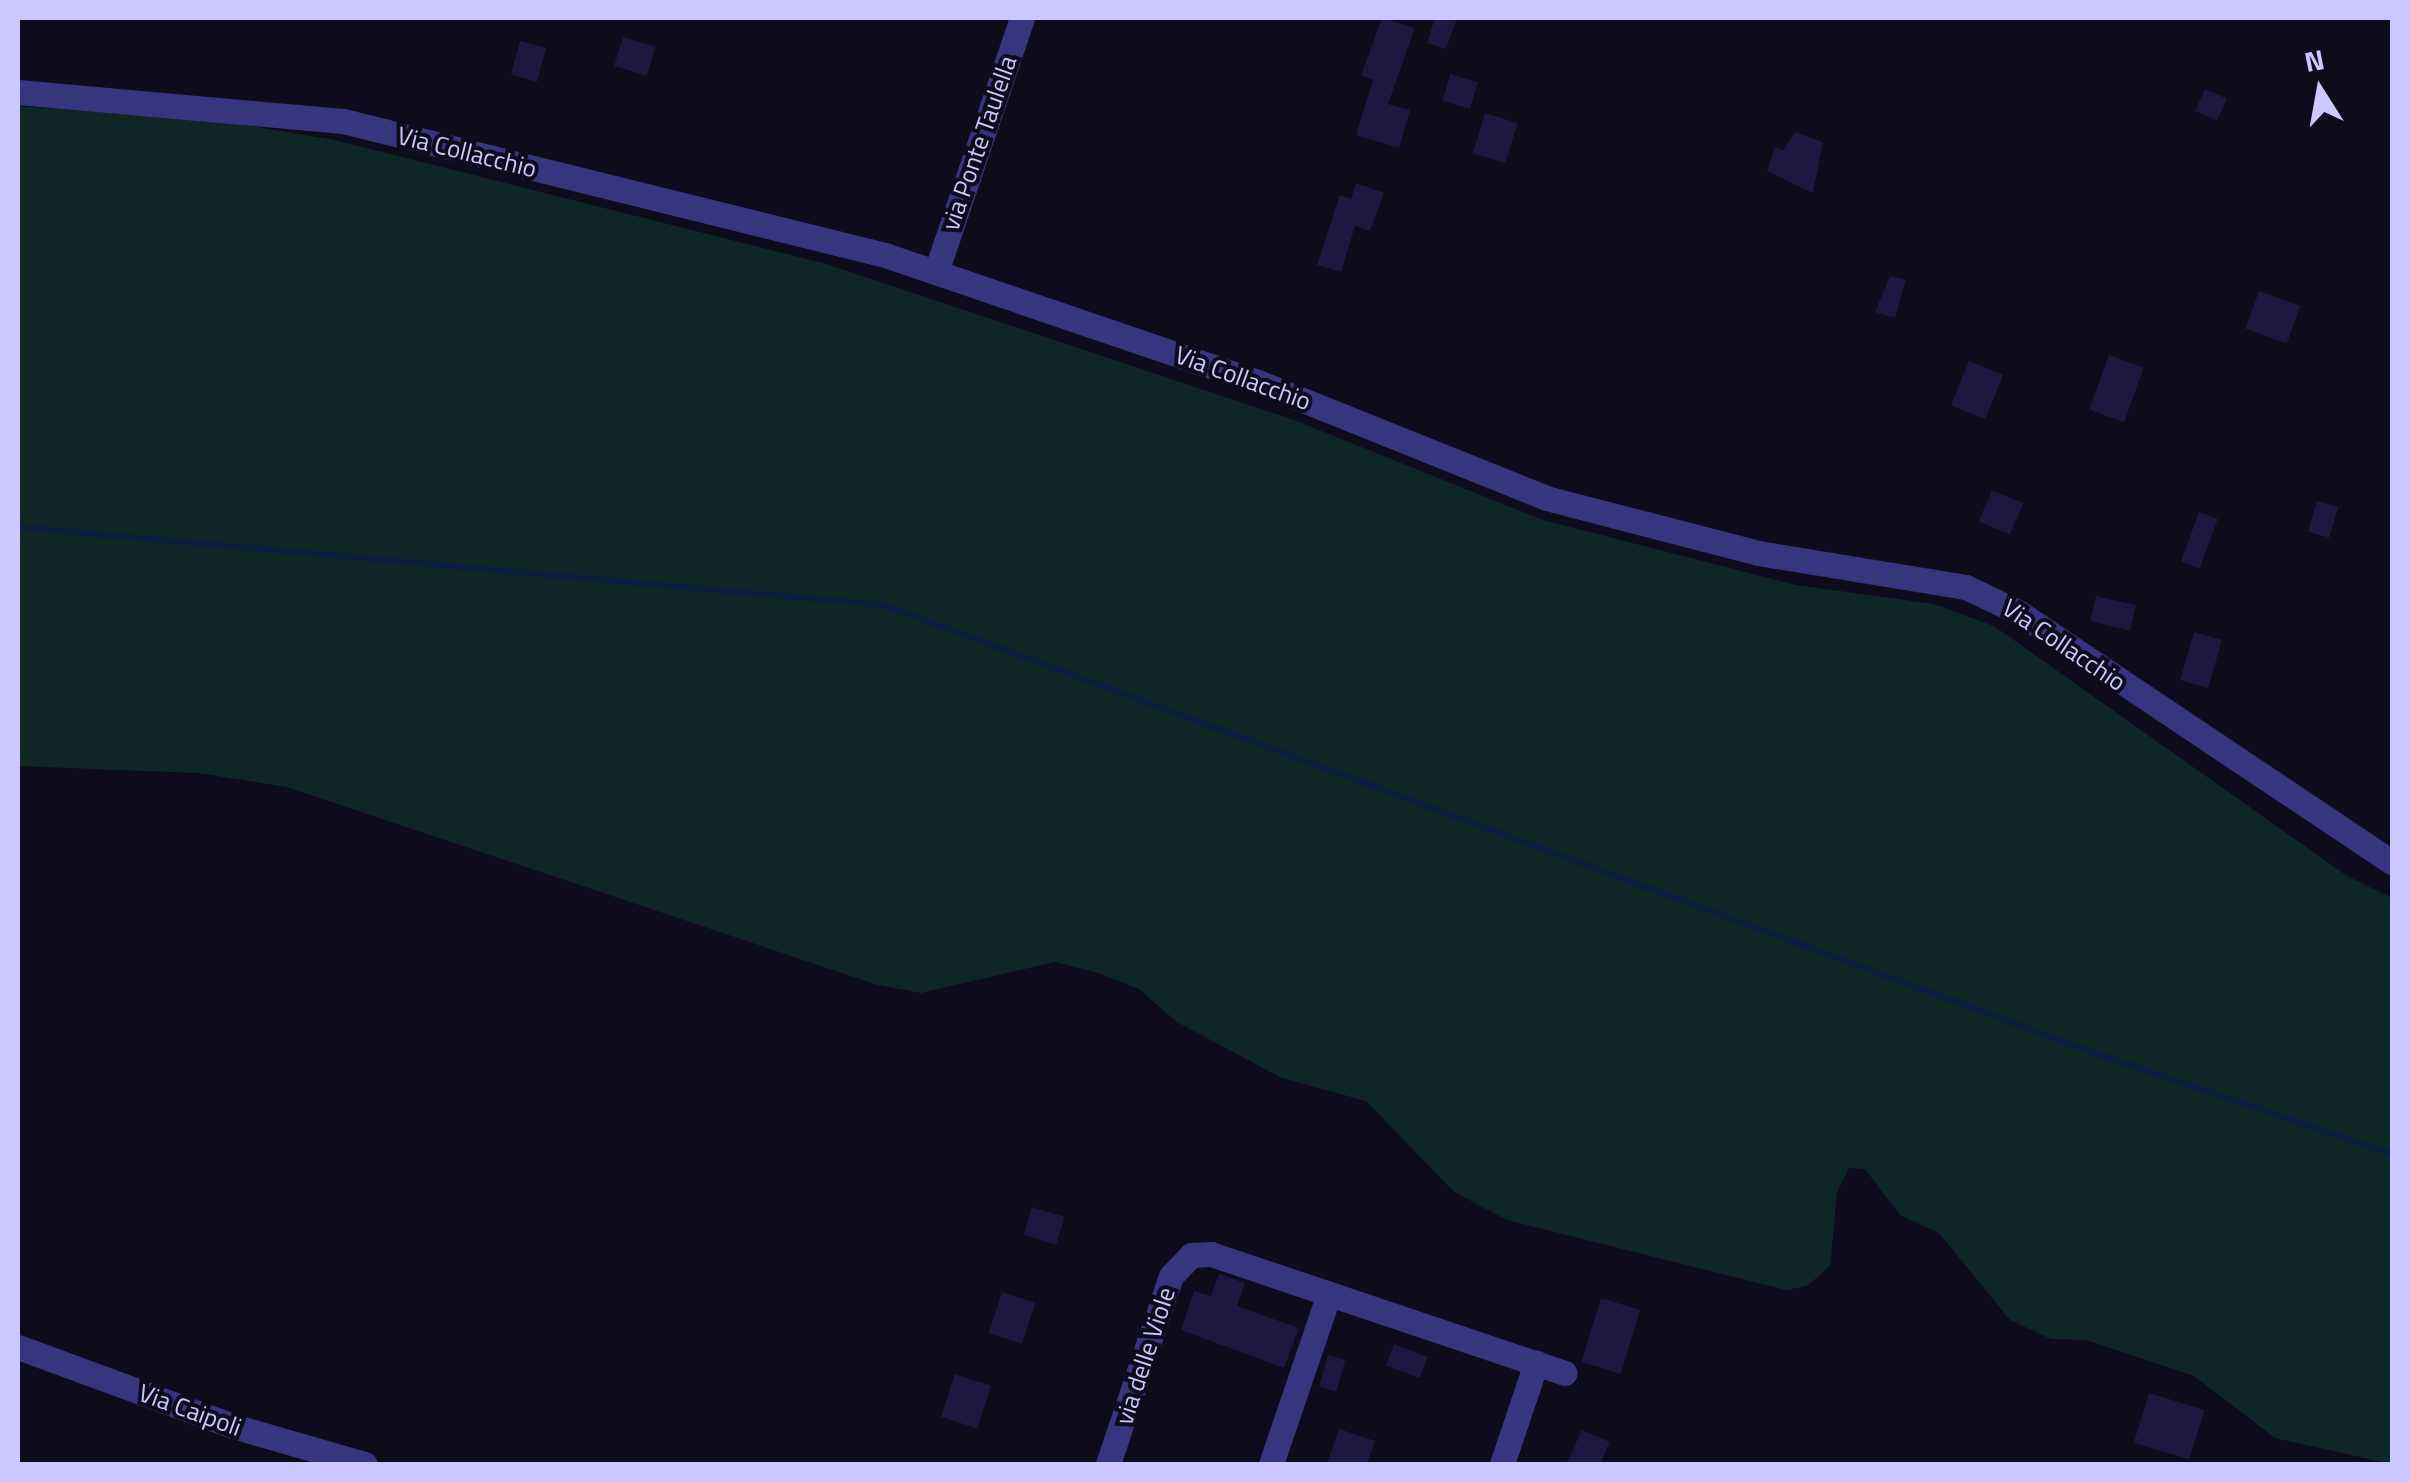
<!DOCTYPE html>
<html>
<head>
<meta charset="utf-8">
<style>
  body { margin:0 }
  #map { position:relative; width:2410px; height:1482px; overflow:hidden; background:#0e0b1d; font-family:"Titillium Web",sans-serif }
  div>[style] { position:absolute }
  .green>* { inset:0; background:#0e2726 }
  .stream>* { height:6px; margin:-3px; padding:0 3px; transform-origin:3px; border-radius:3px; background:#0a1e3e }
  .building>* { inset:0; background:#1e173f; transform-origin:0 0 }
  .minor>* { height:25px; margin:-12.5px; padding:0 12.5px; transform-origin:12.5px; border-radius:12.5px; background:#37357d }
  span { translate:-50% -50%; white-space:nowrap; text-align:center; line-height:1.15; -webkit-text-stroke:8px #0e0b1d; paint-order:stroke }
  .street-label { font-size:25px; color:#cdc7ff }
  .frame { position:absolute; inset:0; border:20px solid #cdc7ff; pointer-events:none }
  .north { position:absolute; left:2270px; top:40px; width:100px; height:100px; -webkit-text-stroke:8px #0e0b1d; paint-order:stroke; rotate:349deg; font-size:28px; font-weight:700; line-height:40px; text-align:center; color:#cdc7ff }
  .north::after { content:''; display:block; margin:auto; width:35px; height:45px; background:#cdc7ff; clip-path:polygon(50% 0,100% 100%,50% 72%,0 100%) }
</style>
</head>
<body>
<div id="map">
  <div class="green">
    <i style="clip-path:polygon(18px 106px,227px 122px,335px 140px,826px 264px,1294px 420px,1543px 520px,1796px 585px,1934px 604px,1994px 626px,2347px 876px,2392px 898px,2392px 1464px,2275px 1438px,2194px 1376px,2086px 1340px,2051px 1339px,2010px 1320px,1939px 1233px,1900px 1215px,1865px 1169px,1849px 1168px,1837px 1193px,1830px 1266px,1807px 1286px,1786px 1290px,1507px 1220px,1454px 1192px,1366px 1101px,1282px 1078px,1177px 1022px,1139px 989px,1095px 972px,1055px 962px,921px 993px,878px 985px,287px 787px,198px 773px,18px 766px)"></i>
  </div>
  <div class="stream">
    <i style="left:18px;top:527px;width:870px;rotate:5.15deg"></i>
    <i style="left:884px;top:605px;width:1288px;rotate:20.31deg"></i>
    <i style="left:2092px;top:1052px;width:317px;rotate:18.8deg"></i>
  </div>
  <div class="building">
    <i style="clip-path:polygon(1382px 18px,1415px 28px,1388px 104px,1410px 110px,1399px 148px,1356px 135px,1373px 80px,1361px 75px)"></i>
    <i style="clip-path:polygon(1435px 18px,1457px 18px,1446px 49px,1427px 43px)"></i>
    <i style="left:623px;top:37px;width:34px;height:30px;rotate:17deg"></i>
    <i style="left:520px;top:41px;width:27px;height:35px;rotate:15deg"></i>
    <i style="left:1450px;top:74px;width:29px;height:28px;rotate:16deg"></i>
    <i style="left:2205px;top:89px;width:24px;height:24px;rotate:24deg"></i>
    <i style="left:1485px;top:113px;width:34px;height:42px;rotate:17deg"></i>
    <i style="clip-path:polygon(1795px 132px,1823px 142px,1813px 193px,1767px 171px,1775px 147px,1783px 150px)"></i>
    <i style="clip-path:polygon(1356px 183px,1384px 193px,1370px 231px,1355px 226px,1341px 272px,1317px 265px,1340px 195px,1351px 199px)"></i>
    <i style="clip-path:polygon(1890px 276px,1906px 280px,1895px 318px,1875px 312px)"></i>
    <i style="left:2259px;top:291px;width:44px;height:40px;rotate:20deg"></i>
    <i style="left:2109px;top:355px;width:37px;height:58px;rotate:20deg"></i>
    <i style="left:1969px;top:361px;width:37px;height:48px;rotate:22deg"></i>
    <i style="left:1992px;top:490px;width:34px;height:34px;rotate:23deg"></i>
    <i style="left:2317px;top:501px;width:22px;height:32px;rotate:16deg"></i>
    <i style="left:2199px;top:512px;width:20px;height:53px;rotate:20deg"></i>
    <i style="left:2096px;top:596px;width:41px;height:26px;rotate:13deg"></i>
    <i style="left:2194px;top:632px;width:29px;height:50px;rotate:16deg"></i>
    <i style="left:1032px;top:1207px;width:34px;height:29px;rotate:17deg"></i>
    <i style="clip-path:polygon(1219px 1274px,1245px 1283px,1237px 1306px,1299px 1328px,1284px 1368px,1181px 1330px,1194px 1291px,1211px 1296px)"></i>
    <i style="left:1002px;top:1292px;width:35px;height:43px;rotate:18deg"></i>
    <i style="left:1601px;top:1298px;width:41px;height:67px;rotate:17deg"></i>
    <i style="left:1394px;top:1344px;width:36px;height:23px;rotate:21deg"></i>
    <i style="left:1328px;top:1355px;width:18px;height:33px;rotate:16deg"></i>
    <i style="left:955px;top:1374px;width:38px;height:45px;rotate:18deg"></i>
    <i style="left:2149px;top:1393px;width:58px;height:52px;rotate:17deg"></i>
    <i style="clip-path:polygon(1339px 1429px,1375px 1441px,1367px 1464px,1327px 1464px)"></i>
    <i style="clip-path:polygon(1582px 1430px,1610px 1442px,1600px 1464px,1566px 1464px)"></i>
  </div>
  <div class="minor">
    <i style="left:18px;top:92px;width:326px;rotate:5.1deg"></i>
    <i style="left:343px;top:121px;width:558px;rotate:13.89deg"></i>
    <i style="left:885px;top:255px;width:394px;rotate:18.8deg"></i>
    <i style="left:1258px;top:382px;width:310px;rotate:21.9deg"></i>
    <i style="left:1546px;top:498px;width:219px;rotate:14.5deg"></i>
    <i style="left:1758px;top:553px;width:211px;rotate:9.3deg"></i>
    <i style="left:1966px;top:587px;width:58px;rotate:25.7deg"></i>
    <i style="left:2018px;top:612px;width:450px;rotate:33.8deg"></i>
    <i style="left:937px;top:269px;width:265px;rotate:-71.3deg"></i>
    <i style="left:18px;top:1347px;width:229px;rotate:20.2deg"></i>
    <i style="left:233px;top:1426px;width:137px;rotate:16.1deg"></i>
    <i style="left:1108px;top:1464px;width:198px;rotate:-71.5deg"></i>
    <i style="left:1171px;top:1276px;width:29px;rotate:-46deg"></i>
    <i style="left:1191px;top:1255px;width:20px;rotate:-3deg"></i>
    <i style="left:1211px;top:1254px;width:373px;rotate:18.6deg"></i>
    <i style="left:1271px;top:1464px;width:180px;rotate:-71.2deg"></i>
    <i style="left:1502px;top:1464px;width:107px;rotate:-71.4deg"></i>
  </div>
  <div class="street-label">
    <span style="left:979px;top:143px;rotate:-71deg">via Ponte Taulella</span>
    <span style="left:467px;top:152px;rotate:14deg">Via Collacchio</span>
    <span style="left:1243px;top:378px;rotate:20deg">Via Collacchio</span>
    <span style="left:2064px;top:645px;rotate:34deg">Via Collacchio</span>
    <span style="left:1145px;top:1356px;rotate:-72deg">via delle Viole</span>
    <span style="left:190px;top:1410px;rotate:20deg">Via Caipoli</span>
  </div>
  <div class="frame"></div>
  <div class="north">N</div>
</div>
</body>
</html>
